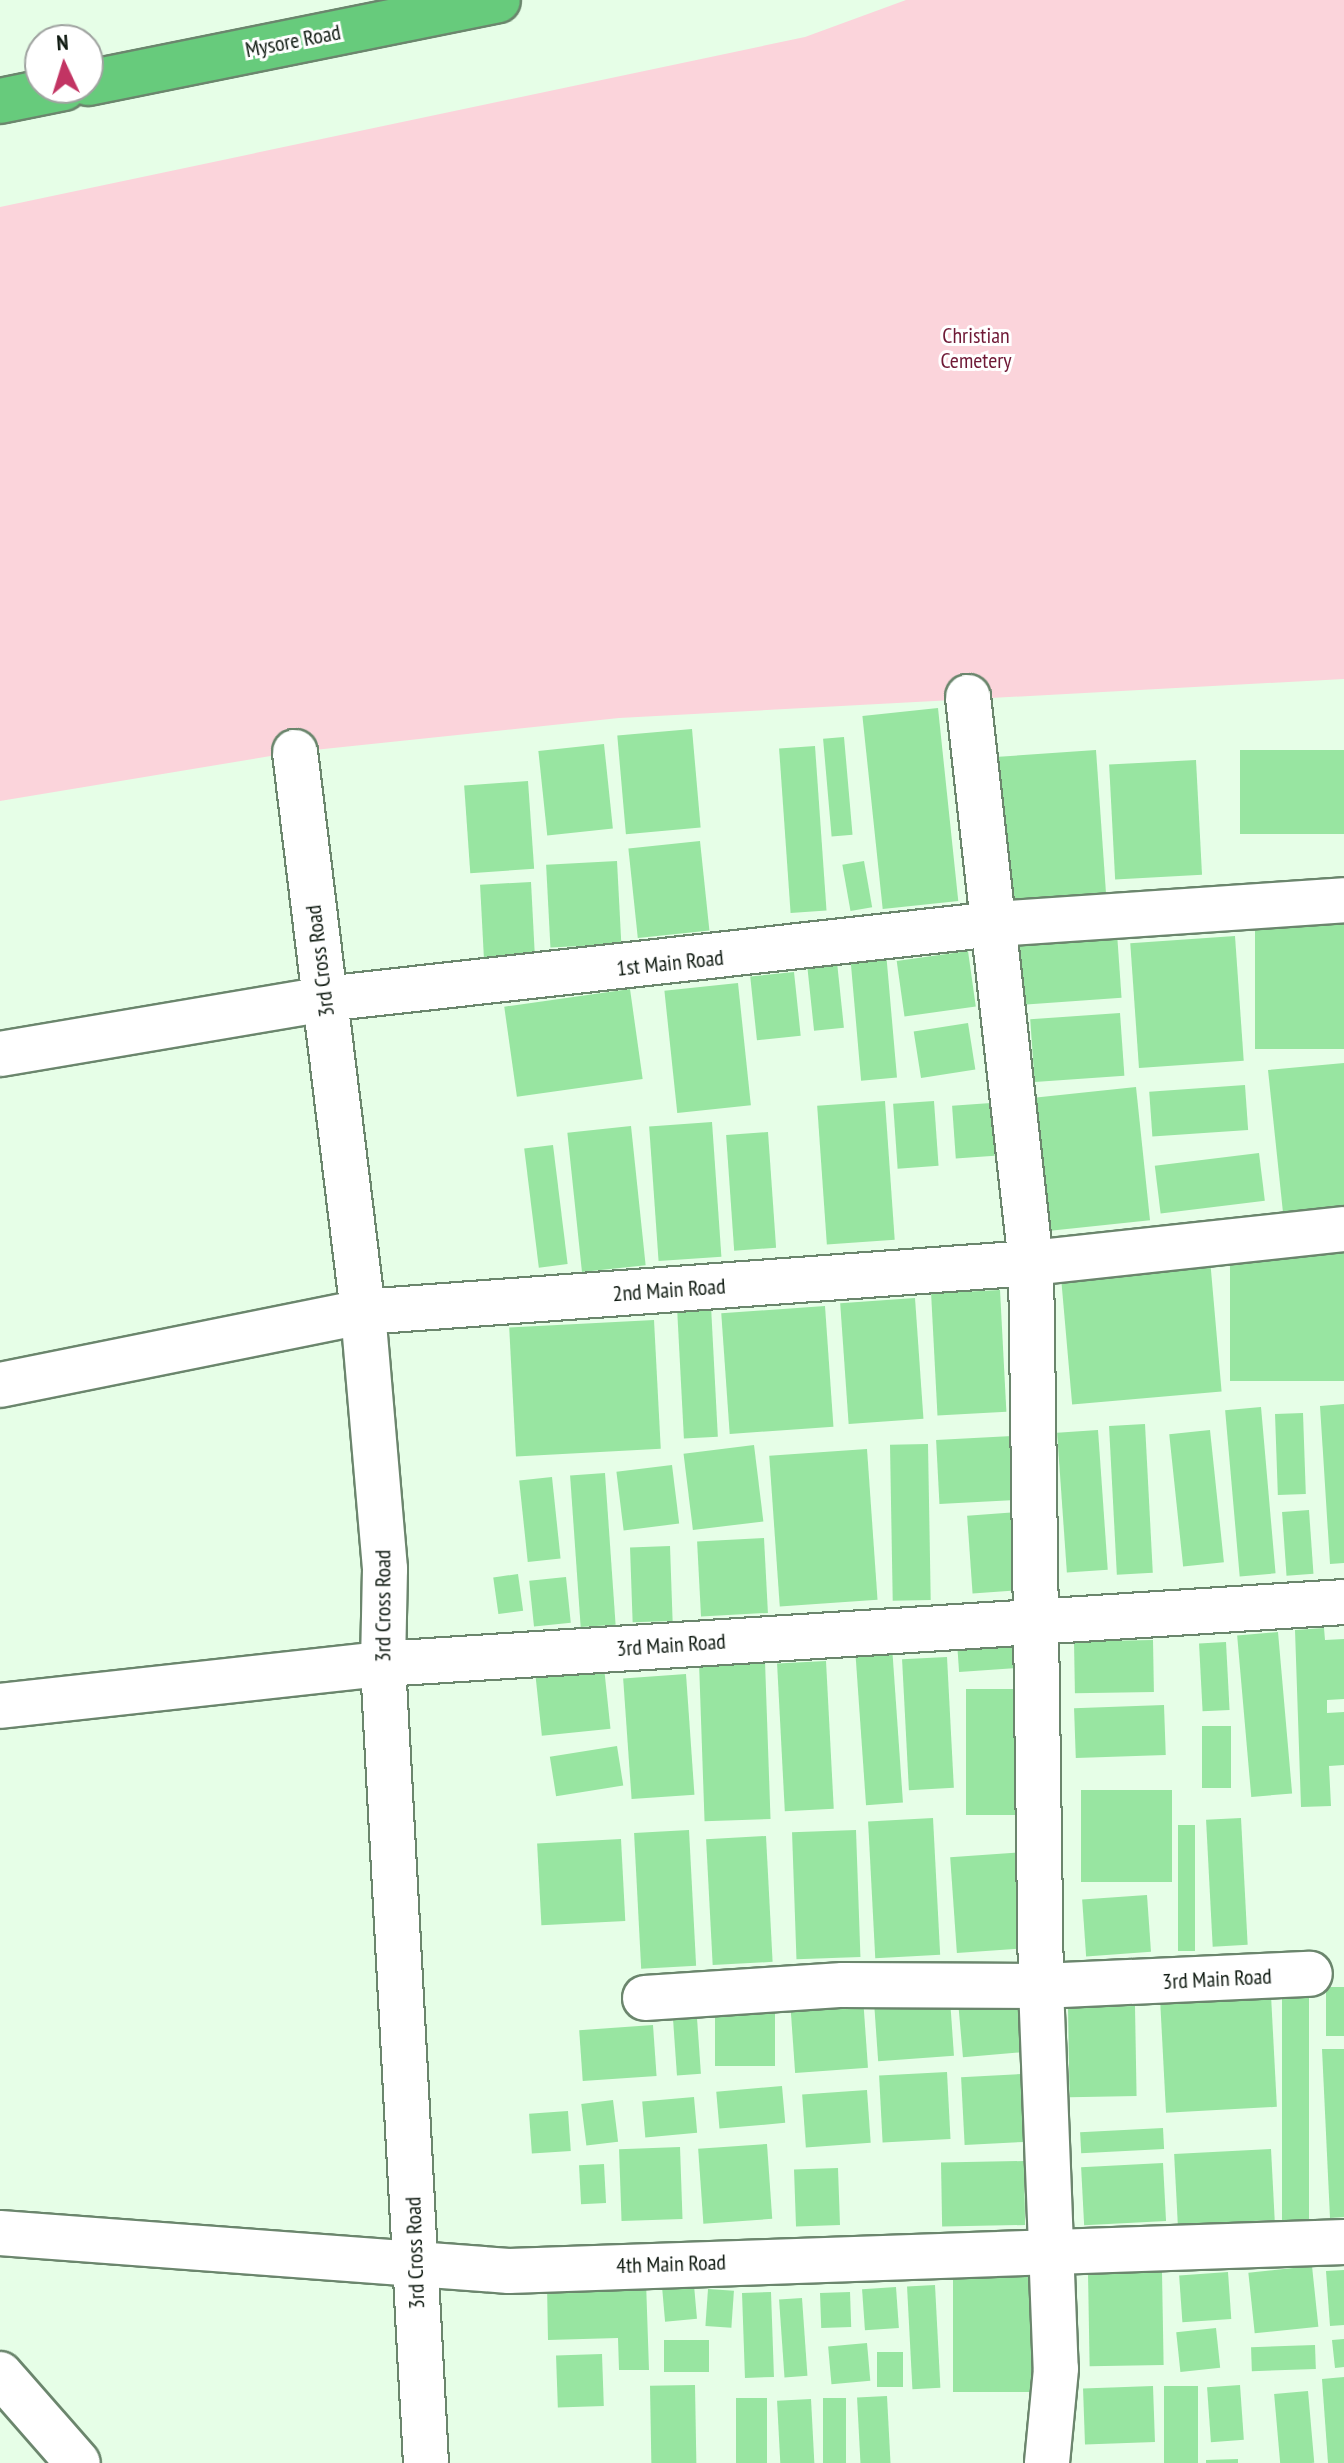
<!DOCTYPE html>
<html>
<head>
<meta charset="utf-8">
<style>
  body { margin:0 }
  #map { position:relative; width:1344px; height:2463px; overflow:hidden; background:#e6fee7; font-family:"PT Sans Narrow",sans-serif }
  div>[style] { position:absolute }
  .green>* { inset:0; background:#fbd4db }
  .building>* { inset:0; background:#98e5a1; transform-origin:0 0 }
  .roads { filter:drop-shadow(2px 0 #6b866d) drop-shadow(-2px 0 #6b866d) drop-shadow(0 2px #6b866d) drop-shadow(0 -2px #6b866d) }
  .minor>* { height:44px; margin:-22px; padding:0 22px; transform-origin:22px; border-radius:22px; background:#fff }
  .tertiary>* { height:44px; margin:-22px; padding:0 22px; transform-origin:22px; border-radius:22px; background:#fff }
  .trunk>* { height:44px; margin:-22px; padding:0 22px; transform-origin:22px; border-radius:22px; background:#67cb7c }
  span { translate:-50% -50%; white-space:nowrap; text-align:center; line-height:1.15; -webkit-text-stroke:6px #fff; paint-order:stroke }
  .street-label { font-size:22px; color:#0f1a11 }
  .park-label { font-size:22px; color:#6f1936 }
  .north { position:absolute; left:24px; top:24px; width:80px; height:80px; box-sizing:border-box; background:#fff; border:2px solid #9fa3a0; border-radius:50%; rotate:356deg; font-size:22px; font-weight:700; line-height:32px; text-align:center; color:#0f1a11 }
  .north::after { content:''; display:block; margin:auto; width:28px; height:36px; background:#c23463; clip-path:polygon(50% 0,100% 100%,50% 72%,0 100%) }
</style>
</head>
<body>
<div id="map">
  <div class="green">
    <i style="clip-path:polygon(906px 0,1344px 0,1344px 679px,619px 718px,295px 752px,0 801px,0 207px,805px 37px)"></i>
  </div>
  <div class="building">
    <i style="left:938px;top:708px;width:194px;height:76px;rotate:84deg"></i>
    <i style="left:692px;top:729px;width:99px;height:75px;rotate:85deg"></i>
    <i style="left:844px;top:737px;width:98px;height:21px;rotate:85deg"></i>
    <i style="left:604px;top:744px;width:85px;height:66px;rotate:84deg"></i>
    <i style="left:815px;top:746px;width:165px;height:36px;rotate:86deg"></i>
    <i style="left:1096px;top:750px;width:143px;height:101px;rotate:86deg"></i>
    <i style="left:1344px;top:750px;width:84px;height:104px;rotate:90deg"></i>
    <i style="left:1196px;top:760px;width:115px;height:87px;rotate:87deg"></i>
    <i style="left:528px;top:781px;width:88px;height:64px;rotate:86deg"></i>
    <i style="left:700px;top:841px;width:90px;height:72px;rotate:84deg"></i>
    <i style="left:617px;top:861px;width:83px;height:71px;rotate:87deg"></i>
    <i style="left:864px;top:861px;width:47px;height:22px;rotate:80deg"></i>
    <i style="left:531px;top:882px;width:73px;height:51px;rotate:87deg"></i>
    <i style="left:1344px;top:914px;width:135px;height:89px;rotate:90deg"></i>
    <i style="left:1117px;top:933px;width:65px;height:99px;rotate:86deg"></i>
    <i style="left:1235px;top:936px;width:125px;height:105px;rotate:86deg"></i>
    <i style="left:968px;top:951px;width:56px;height:72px;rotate:82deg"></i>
    <i style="left:886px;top:952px;width:126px;height:36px;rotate:85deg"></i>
    <i style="left:837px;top:962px;width:66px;height:30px;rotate:84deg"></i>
    <i style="left:794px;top:972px;width:64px;height:44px;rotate:84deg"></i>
    <i style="left:738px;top:983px;width:123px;height:74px;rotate:84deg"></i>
    <i style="left:630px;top:989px;width:91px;height:127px;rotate:82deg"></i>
    <i style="left:1120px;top:1013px;width:63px;height:90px;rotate:86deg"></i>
    <i style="left:968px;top:1023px;width:47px;height:55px;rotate:81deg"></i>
    <i style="clip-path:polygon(1344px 1063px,1344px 1216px,1284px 1222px,1268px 1070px)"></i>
    <i style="left:1245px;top:1085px;width:45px;height:96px;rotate:86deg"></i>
    <i style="left:1136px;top:1087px;width:134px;height:105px;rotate:84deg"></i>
    <i style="left:885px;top:1101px;width:139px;height:68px;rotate:86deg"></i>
    <i style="left:934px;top:1101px;width:65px;height:41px;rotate:86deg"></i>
    <i style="left:991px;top:1103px;width:53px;height:39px;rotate:86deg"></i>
    <i style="left:712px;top:1122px;width:135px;height:63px;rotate:86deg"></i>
    <i style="left:631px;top:1126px;width:140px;height:64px;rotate:84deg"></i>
    <i style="left:768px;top:1132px;width:116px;height:42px;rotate:86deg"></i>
    <i style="left:553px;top:1145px;width:120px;height:29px;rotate:83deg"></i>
    <i style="left:1259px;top:1153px;width:48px;height:105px;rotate:83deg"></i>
    <i style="left:1344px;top:1247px;width:134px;height:114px;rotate:90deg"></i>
    <i style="left:1210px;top:1259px;width:133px;height:150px;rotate:85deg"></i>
    <i style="left:1000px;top:1290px;width:122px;height:69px;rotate:87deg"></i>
    <i style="left:915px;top:1298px;width:121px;height:75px;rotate:86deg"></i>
    <i style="left:711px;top:1306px;width:131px;height:34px;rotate:87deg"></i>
    <i style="left:825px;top:1306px;width:121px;height:104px;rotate:86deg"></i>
    <i style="left:654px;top:1320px;width:129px;height:145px;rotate:87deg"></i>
    <i style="clip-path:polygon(1344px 1404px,1344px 1563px,1330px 1564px,1320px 1406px)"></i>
    <i style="left:1261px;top:1407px;width:167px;height:36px;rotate:85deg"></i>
    <i style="left:1303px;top:1413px;width:81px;height:28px;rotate:88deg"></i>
    <i style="left:1145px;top:1424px;width:149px;height:36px;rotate:87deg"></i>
    <i style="left:1098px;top:1430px;width:140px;height:41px;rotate:86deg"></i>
    <i style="left:1210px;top:1430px;width:133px;height:41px;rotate:84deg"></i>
    <i style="left:1012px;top:1436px;width:64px;height:76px;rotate:87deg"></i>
    <i style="left:928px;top:1444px;width:156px;height:38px;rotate:89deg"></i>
    <i style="left:754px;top:1445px;width:77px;height:71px;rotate:83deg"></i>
    <i style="left:867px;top:1449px;width:151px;height:98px;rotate:86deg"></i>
    <i style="left:672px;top:1465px;width:59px;height:56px;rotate:83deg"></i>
    <i style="left:605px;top:1473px;width:152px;height:35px;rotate:86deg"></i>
    <i style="left:552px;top:1477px;width:82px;height:33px;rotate:84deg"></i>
    <i style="left:1309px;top:1510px;width:64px;height:27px;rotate:86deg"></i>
    <i style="left:1019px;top:1512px;width:78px;height:52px;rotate:86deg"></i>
    <i style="left:764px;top:1538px;width:75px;height:67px;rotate:87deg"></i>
    <i style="left:670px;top:1546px;width:75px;height:40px;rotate:88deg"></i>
    <i style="left:518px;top:1574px;width:37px;height:25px;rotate:82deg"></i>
    <i style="left:566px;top:1577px;width:46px;height:37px;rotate:84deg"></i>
    <i style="clip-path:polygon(1324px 1628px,1325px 1640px,1344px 1639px,1344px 1699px,1327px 1700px,1327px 1713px,1344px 1712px,1344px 1765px,1329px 1766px,1331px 1806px,1301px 1807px,1295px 1630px)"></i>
    <i style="left:1278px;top:1632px;width:162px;height:41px;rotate:85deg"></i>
    <i style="left:1015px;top:1640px;width:28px;height:58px;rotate:86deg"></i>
    <i style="left:1153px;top:1640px;width:52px;height:79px;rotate:89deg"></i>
    <i style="left:1226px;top:1642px;width:68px;height:27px;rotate:87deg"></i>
    <i style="left:892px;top:1646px;width:157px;height:37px;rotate:86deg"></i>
    <i style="left:947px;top:1657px;width:131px;height:45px;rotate:87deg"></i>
    <i style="left:765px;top:1661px;width:158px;height:66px;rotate:88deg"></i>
    <i style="left:826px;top:1661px;width:148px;height:49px;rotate:87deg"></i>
    <i style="left:604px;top:1667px;width:62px;height:69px;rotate:84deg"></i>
    <i style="left:686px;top:1674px;width:121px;height:63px;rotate:86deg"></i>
    <i style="left:1034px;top:1689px;width:126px;height:68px;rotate:90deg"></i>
    <i style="left:1164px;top:1705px;width:50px;height:90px;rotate:88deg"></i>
    <i style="left:1202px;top:1726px;width:29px;height:62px"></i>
    <i style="left:617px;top:1746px;width:40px;height:68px;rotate:81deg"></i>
    <i style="left:1172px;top:1790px;width:92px;height:91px;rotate:90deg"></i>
    <i style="left:933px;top:1818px;width:137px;height:65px;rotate:87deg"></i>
    <i style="left:1241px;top:1818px;width:127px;height:35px;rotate:87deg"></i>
    <i style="left:1178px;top:1825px;width:17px;height:126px"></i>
    <i style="left:689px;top:1830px;width:136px;height:55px;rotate:87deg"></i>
    <i style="left:856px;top:1830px;width:127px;height:64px;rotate:88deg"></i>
    <i style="left:766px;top:1836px;width:126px;height:60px;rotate:87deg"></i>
    <i style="left:621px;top:1839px;width:82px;height:84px;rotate:87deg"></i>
    <i style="left:1024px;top:1852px;width:96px;height:74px;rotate:86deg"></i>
    <i style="left:1147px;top:1895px;width:57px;height:65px;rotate:86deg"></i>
    <i style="left:1326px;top:1987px;width:18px;height:49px"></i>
    <i style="left:1271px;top:1995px;width:112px;height:111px;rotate:87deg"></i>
    <i style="left:863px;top:1997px;width:71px;height:73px;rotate:86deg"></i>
    <i style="left:1022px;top:1998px;width:54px;height:64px;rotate:85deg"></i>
    <i style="left:1282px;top:1998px;width:27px;height:224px"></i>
    <i style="left:950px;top:1999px;width:57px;height:76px;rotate:86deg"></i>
    <i style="left:715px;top:2006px;width:60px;height:60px"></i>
    <i style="left:1135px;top:2006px;width:90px;height:67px;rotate:89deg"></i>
    <i style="left:697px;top:2018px;width:56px;height:24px;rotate:86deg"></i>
    <i style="left:653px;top:2025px;width:51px;height:74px;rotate:86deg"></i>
    <i style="clip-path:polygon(1322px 2049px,1344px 2049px,1344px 2217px,1330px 2218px)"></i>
    <i style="left:947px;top:2072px;width:67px;height:68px;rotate:87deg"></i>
    <i style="left:1021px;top:2074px;width:68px;height:60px;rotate:87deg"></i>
    <i style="left:782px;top:2086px;width:37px;height:66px;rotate:85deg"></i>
    <i style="left:867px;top:2090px;width:53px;height:65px;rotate:86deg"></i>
    <i style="left:694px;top:2097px;width:36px;height:52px;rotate:85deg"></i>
    <i style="left:613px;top:2100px;width:42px;height:32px;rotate:83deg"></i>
    <i style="left:568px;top:2111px;width:40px;height:39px;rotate:86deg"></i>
    <i style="left:1163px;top:2128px;width:21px;height:83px;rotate:87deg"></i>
    <i style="left:767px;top:2144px;width:75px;height:69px;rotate:86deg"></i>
    <i style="left:680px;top:2147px;width:72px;height:61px;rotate:88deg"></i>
    <i style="left:1271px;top:2149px;width:71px;height:97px;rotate:87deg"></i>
    <i style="left:1024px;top:2161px;width:64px;height:83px;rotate:89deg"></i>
    <i style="left:1163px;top:2163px;width:58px;height:82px;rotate:87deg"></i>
    <i style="left:604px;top:2164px;width:39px;height:25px;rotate:87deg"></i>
    <i style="left:838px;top:2168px;width:57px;height:44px;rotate:88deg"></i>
    <i style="left:953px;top:2266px;width:82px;height:126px"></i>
    <i style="left:1312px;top:2266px;width:61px;height:64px;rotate:84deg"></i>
    <i style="clip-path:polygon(1344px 2270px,1344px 2325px,1330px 2326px,1326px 2271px)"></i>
    <i style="left:1162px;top:2272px;width:93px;height:74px;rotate:89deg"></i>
    <i style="left:1228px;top:2272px;width:47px;height:49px;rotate:86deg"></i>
    <i style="clip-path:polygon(646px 2281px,649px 2370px,619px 2370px,618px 2338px,548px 2340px,547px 2284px)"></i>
    <i style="left:694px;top:2285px;width:34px;height:32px;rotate:85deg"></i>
    <i style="left:935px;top:2285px;width:103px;height:28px;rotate:87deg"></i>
    <i style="left:896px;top:2287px;width:41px;height:34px;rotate:86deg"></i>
    <i style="left:708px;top:2289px;width:26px;height:37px;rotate:4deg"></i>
    <i style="left:771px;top:2292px;width:85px;height:29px;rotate:88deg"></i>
    <i style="left:850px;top:2292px;width:35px;height:30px;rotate:88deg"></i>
    <i style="left:802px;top:2298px;width:78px;height:23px;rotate:86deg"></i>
    <i style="left:1216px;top:2328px;width:40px;height:40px;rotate:84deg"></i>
    <i style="clip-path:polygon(1344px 2339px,1344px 2367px,1335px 2368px,1332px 2340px)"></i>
    <i style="left:709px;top:2340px;width:32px;height:45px;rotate:90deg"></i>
    <i style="left:867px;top:2343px;width:38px;height:39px;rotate:85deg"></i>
    <i style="left:1315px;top:2345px;width:24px;height:64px;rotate:88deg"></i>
    <i style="left:903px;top:2352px;width:35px;height:26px;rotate:90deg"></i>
    <i style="left:602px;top:2354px;width:52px;height:46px;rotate:88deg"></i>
    <i style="clip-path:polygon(1344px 2377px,1344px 2463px,1328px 2463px,1322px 2379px)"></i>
    <i style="left:695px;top:2385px;width:78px;height:45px;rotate:89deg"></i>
    <i style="left:1240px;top:2385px;width:55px;height:33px;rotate:86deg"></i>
    <i style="left:1153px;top:2386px;width:56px;height:70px;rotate:88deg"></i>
    <i style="left:1164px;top:2386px;width:34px;height:77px"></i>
    <i style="left:1308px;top:2391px;width:72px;height:34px;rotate:85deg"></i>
    <i style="left:887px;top:2396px;width:67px;height:30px;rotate:87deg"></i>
    <i style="left:736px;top:2398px;width:31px;height:65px"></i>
    <i style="left:823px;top:2398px;width:23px;height:65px"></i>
    <i style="left:811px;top:2399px;width:64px;height:34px;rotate:87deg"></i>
    <i style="clip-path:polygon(1238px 2459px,1238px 2463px,1206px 2463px,1206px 2460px)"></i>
  </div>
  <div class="roads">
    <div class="minor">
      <i style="left:968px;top:697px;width:569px;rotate:83.65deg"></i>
      <i style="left:1031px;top:1263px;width:723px;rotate:89.21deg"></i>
      <i style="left:1041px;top:1986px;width:383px;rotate:87.8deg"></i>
      <i style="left:1056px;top:2369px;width:94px;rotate:95.5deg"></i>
      <i style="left:295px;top:752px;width:564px;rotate:83.08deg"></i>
      <i style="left:363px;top:1312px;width:258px;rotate:85.1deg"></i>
      <i style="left:385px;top:1569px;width:95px;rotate:91.2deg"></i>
      <i style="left:383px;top:1664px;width:800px;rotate:86.92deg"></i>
      <i style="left:0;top:1054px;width:330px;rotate:-9.6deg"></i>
      <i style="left:325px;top:999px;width:674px;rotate:-6.39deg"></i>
      <i style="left:995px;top:924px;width:350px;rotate:-3.9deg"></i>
      <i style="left:0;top:1385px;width:370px;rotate:-11.4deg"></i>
      <i style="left:363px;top:1312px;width:670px;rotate:-4.2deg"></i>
      <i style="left:1031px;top:1263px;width:315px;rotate:-6.2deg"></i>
      <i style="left:0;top:1706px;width:385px;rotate:-6.3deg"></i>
      <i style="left:383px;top:1664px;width:963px;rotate:-3.69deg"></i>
      <i style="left:645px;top:1998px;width:198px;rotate:-3.8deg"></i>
      <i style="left:843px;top:1985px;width:198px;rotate:0.3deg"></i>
      <i style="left:1041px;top:1986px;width:269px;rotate:-2.6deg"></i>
      <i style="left:0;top:2233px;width:510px;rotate:4.27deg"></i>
      <i style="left:509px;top:2271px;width:836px;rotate:-1.99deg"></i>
    </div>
    <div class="tertiary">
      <i style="left:0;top:2374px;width:118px;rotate:48.8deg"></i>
    </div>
    <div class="trunk">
      <i style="left:88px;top:83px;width:418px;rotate:-11.4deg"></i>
      <i style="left:0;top:101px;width:65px;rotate:-11.5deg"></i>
    </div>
  </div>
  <div class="street-label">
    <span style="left:293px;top:41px;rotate:-11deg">Mysore Road</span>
    <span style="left:320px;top:961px;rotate:-97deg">3rd Cross Road</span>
    <span style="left:670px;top:963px;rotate:-6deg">1st Main Road</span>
    <span style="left:669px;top:1290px;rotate:-4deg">2nd Main Road</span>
    <span style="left:383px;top:1606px;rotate:-90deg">3rd Cross Road</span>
    <span style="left:671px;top:1645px;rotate:-4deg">3rd Main Road</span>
    <span style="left:1217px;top:1979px;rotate:-3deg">3rd Main Road</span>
    <span style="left:415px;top:2253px;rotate:-92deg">3rd Cross Road</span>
    <span style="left:671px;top:2264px;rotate:-2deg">4th Main Road</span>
  </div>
  <div class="park-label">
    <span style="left:976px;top:348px">Christian<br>Cemetery</span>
  </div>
  <div class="north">N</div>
</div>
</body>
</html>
